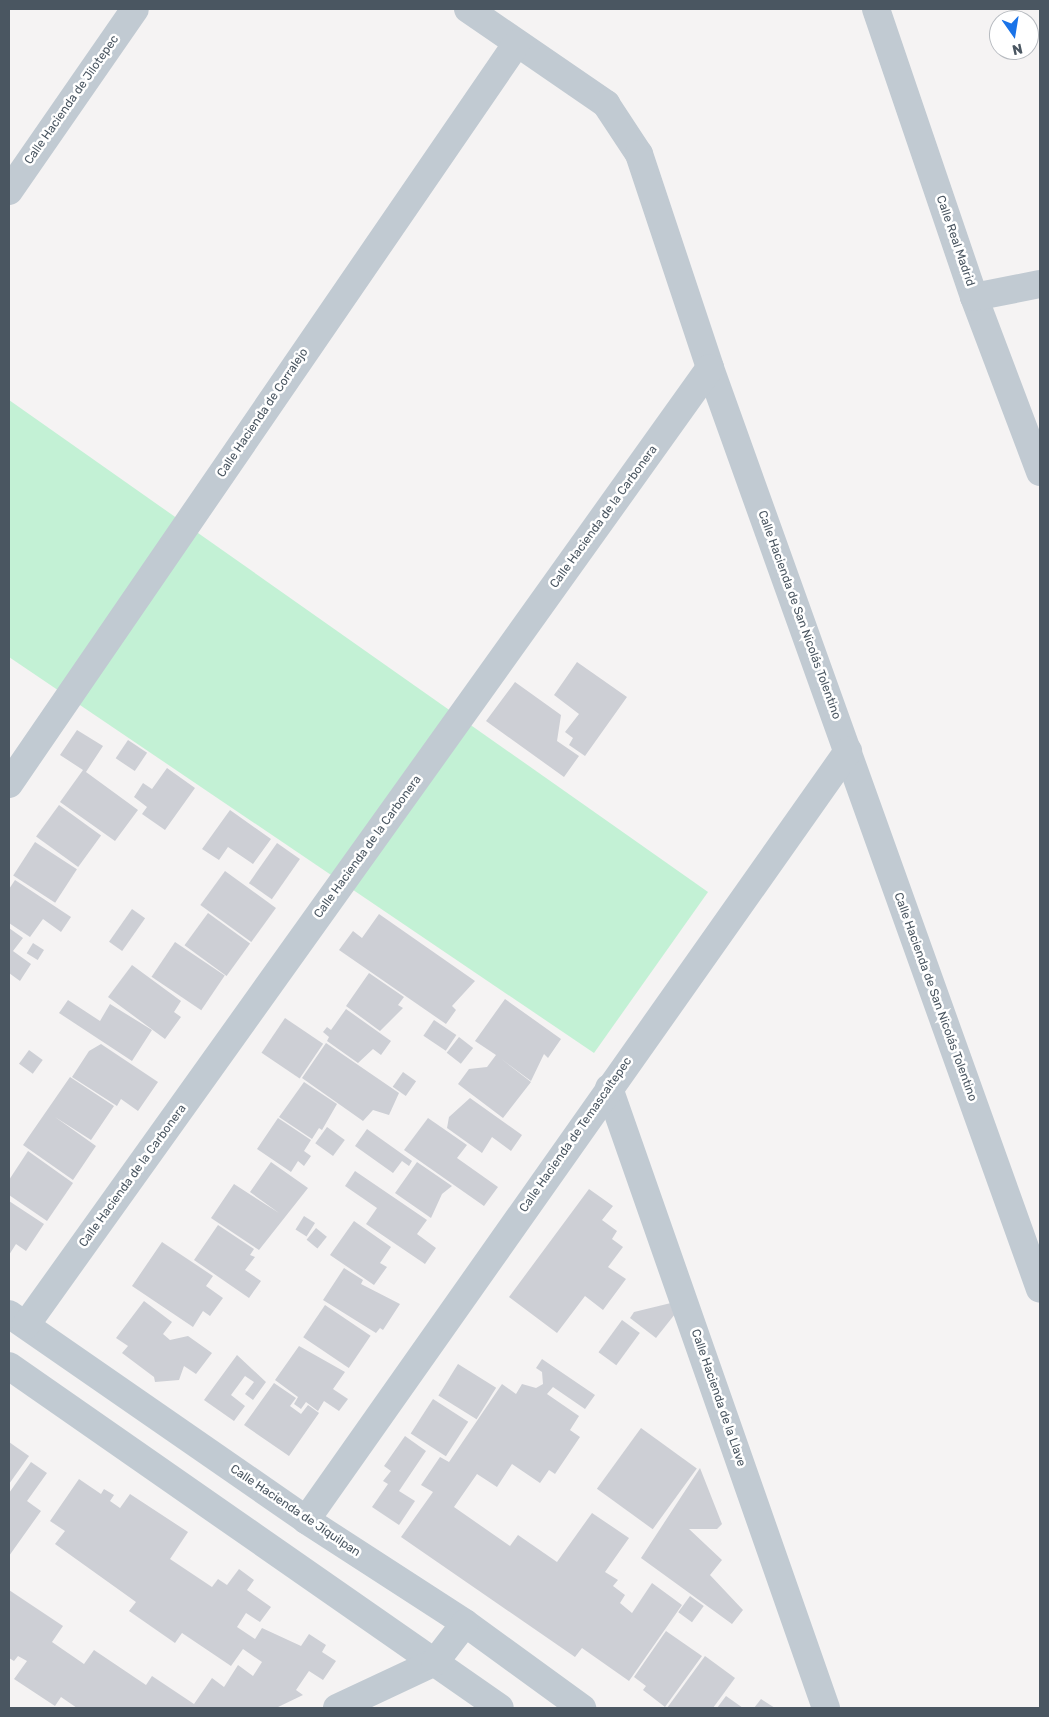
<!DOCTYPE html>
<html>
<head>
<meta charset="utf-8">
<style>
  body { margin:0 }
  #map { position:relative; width:1049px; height:1717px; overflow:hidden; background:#f5f3f3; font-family:Rubik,sans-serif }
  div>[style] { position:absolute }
  .green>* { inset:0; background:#c3f1d5 }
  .building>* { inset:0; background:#cdcfd5; transform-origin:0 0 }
  .street>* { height:28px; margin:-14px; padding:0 14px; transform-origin:14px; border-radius:14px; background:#c1cad2 }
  span { translate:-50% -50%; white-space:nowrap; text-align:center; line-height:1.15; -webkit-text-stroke:5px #fff; paint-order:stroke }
  .street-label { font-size:12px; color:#4a5661 }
  .frame { position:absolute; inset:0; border:10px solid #4a5661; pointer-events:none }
  .north { position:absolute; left:989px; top:10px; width:50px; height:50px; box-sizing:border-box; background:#fff; border:1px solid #b7bbc0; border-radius:50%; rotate:167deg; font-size:14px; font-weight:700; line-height:20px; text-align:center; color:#4a5661 }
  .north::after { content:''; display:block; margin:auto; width:18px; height:22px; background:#1a73e8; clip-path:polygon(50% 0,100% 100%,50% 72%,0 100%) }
</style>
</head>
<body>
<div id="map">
  <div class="green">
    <i style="clip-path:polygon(9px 400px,708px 892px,594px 1053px,9px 657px)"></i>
  </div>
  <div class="building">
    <i style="clip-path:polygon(577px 662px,627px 697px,585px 756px,569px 745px,573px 738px,565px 732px,579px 714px,554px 695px)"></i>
    <i style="clip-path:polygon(515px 682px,561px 715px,557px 741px,579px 756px,564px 777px,486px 721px)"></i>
    <i style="clip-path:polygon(77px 730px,103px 746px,86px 772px,138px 810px,115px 841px,60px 802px,83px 770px,60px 755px)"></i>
    <i style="left:128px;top:740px;width:23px;height:22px;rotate:34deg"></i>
    <i style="clip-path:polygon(167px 768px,195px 788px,165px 830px,142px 814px,147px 807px,134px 797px,143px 783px,152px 789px)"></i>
    <i style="left:59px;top:805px;width:52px;height:39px;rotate:36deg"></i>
    <i style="clip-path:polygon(230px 810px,271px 839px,253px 864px,228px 847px,219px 860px,202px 849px)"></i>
    <i style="left:35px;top:842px;width:50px;height:40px;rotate:33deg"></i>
    <i style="left:277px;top:843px;width:28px;height:49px;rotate:35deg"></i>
    <i style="left:225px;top:871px;width:63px;height:42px;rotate:36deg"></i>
    <i style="clip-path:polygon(15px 880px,71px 917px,61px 932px,43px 919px,30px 937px,9px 923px,9px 889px)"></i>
    <i style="left:132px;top:909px;width:16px;height:40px;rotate:35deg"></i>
    <i style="left:208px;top:913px;width:52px;height:40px;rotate:36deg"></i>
    <i style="clip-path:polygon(379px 914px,475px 981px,452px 1006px,456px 1010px,446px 1024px,339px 950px,353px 931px,362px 938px)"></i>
    <i style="clip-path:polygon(9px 928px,23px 938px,13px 951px,31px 964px,20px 981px,9px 973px)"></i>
    <i style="left:175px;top:942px;width:60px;height:42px;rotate:34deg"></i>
    <i style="left:33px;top:943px;width:13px;height:12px;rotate:32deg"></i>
    <i style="clip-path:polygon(132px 965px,181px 1001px,174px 1012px,181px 1017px,165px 1039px,108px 997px)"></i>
    <i style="clip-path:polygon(369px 973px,404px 997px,398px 1005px,403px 1008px,380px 1031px,346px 1006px)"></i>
    <i style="clip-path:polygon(505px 999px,561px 1039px,548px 1058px,544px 1054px,531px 1081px,500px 1058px,531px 1082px,503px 1118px,458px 1084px,469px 1069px,487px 1067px,496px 1055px,475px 1041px)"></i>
    <i style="clip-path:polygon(68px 1000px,100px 1021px,110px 1004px,152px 1030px,132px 1061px,59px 1013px)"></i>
    <i style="clip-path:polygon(346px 1009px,391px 1041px,381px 1055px,373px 1049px,358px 1063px,327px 1041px,329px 1037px,323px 1032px,327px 1027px,331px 1030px)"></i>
    <i style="left:285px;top:1018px;width:46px;height:42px;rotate:34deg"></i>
    <i style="left:434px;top:1020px;width:27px;height:19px;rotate:34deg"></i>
    <i style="left:459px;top:1037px;width:18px;height:20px;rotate:38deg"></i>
    <i style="clip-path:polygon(326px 1043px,399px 1093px,389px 1115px,373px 1110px,363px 1121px,302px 1078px)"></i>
    <i style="clip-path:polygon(101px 1044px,158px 1082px,138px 1111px,121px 1099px,117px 1106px,72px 1077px,89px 1051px)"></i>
    <i style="left:29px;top:1050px;width:17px;height:17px;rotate:36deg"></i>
    <i style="left:403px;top:1072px;width:16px;height:18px;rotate:35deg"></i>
    <i style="clip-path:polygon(70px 1077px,114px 1106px,91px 1140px,55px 1117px,96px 1146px,73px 1180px,23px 1145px)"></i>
    <i style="clip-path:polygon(304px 1082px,337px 1104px,322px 1130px,319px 1128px,312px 1139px,279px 1117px)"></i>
    <i style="clip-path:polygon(470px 1098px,522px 1135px,511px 1151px,492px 1137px,482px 1153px,447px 1128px,449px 1117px)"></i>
    <i style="clip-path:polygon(278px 1118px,311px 1140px,304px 1151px,311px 1156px,304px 1166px,298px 1161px,291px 1172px,257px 1149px)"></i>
    <i style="clip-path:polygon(428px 1118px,467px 1145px,457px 1158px,498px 1187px,484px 1206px,404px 1150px)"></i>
    <i style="left:327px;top:1127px;width:22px;height:20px;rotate:36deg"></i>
    <i style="clip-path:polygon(367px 1129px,412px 1161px,409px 1166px,402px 1161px,393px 1173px,355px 1146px)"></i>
    <i style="clip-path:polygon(28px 1151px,73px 1183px,47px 1221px,9px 1195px,9px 1180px)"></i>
    <i style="clip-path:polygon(271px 1162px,308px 1188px,259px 1250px,211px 1218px,234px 1184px,279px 1213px,250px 1192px)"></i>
    <i style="clip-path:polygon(417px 1162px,452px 1186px,442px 1194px,431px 1218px,395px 1193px)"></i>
    <i style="clip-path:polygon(355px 1171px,427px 1220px,417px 1234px,436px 1248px,425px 1264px,366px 1224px,377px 1208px,345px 1186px)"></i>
    <i style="clip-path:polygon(589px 1189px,613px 1206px,602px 1220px,617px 1231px,612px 1239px,623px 1247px,608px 1267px,626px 1279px,603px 1310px,585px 1296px,557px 1333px,509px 1297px)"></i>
    <i style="clip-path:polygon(9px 1201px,44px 1224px,26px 1251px,16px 1244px,9px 1255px)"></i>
    <i style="left:304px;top:1216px;width:13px;height:16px;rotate:32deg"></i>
    <i style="clip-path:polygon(354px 1221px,391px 1247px,380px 1263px,387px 1267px,374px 1285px,330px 1255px)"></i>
    <i style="clip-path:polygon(218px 1225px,254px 1249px,250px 1255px,255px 1257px,245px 1270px,261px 1281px,249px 1298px,194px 1260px)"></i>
    <i style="left:316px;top:1228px;width:14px;height:15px;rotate:39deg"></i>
    <i style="clip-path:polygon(162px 1242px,213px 1276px,206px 1286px,223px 1298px,210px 1316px,203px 1311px,193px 1327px,132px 1286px)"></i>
    <i style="clip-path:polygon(344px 1268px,363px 1280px,361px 1284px,400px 1304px,383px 1330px,380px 1328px,376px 1333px,323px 1300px)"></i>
    <i style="clip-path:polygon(144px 1301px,172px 1322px,163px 1334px,170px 1340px,188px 1336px,212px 1353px,196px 1374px,184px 1366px,179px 1380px,155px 1382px,154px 1377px,122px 1353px,128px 1346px,116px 1338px)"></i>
    <i style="clip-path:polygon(671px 1303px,679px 1309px,656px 1338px,630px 1318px,634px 1312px)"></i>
    <i style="left:325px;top:1305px;width:55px;height:39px;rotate:34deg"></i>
    <i style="left:622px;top:1320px;width:22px;height:40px;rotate:36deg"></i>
    <i style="clip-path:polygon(299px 1346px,345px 1372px,333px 1389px,348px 1399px,339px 1411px,324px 1401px,318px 1411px,306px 1402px,301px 1409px,294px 1404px,298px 1397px,275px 1380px)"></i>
    <i style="clip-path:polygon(237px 1355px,266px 1382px,253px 1400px,245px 1394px,254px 1382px,245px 1376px,231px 1395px,245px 1406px,234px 1421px,204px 1400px)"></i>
    <i style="clip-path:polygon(542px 1359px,595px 1395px,585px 1409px,553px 1387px,547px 1394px,579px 1416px,570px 1430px,580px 1437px,555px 1474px,549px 1470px,540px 1483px,512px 1464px,497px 1487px,477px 1474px,454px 1507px,510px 1546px,518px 1535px,557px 1562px,592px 1513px,629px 1538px,605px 1572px,618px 1580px,613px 1586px,625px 1595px,620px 1603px,632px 1613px,652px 1583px,682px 1605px,629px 1681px,582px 1648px,575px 1657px,401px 1537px,433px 1492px,421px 1485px,440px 1457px,449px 1462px,502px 1384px,516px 1394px,522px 1384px,536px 1388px,543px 1384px,542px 1372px,536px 1368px)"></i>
    <i style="left:458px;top:1364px;width:45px;height:37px;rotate:32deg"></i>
    <i style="clip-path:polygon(274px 1383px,296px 1398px,290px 1406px,301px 1414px,308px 1405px,319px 1413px,289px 1456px,244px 1425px)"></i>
    <i style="left:433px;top:1399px;width:42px;height:41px;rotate:33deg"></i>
    <i style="left:641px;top:1428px;width:69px;height:75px;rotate:36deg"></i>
    <i style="clip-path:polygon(405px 1436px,426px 1451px,399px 1491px,415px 1501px,399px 1525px,372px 1507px,388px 1484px,383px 1481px,391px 1471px,384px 1466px)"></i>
    <i style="clip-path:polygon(9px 1442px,29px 1456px,9px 1484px)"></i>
    <i style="clip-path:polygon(31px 1462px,47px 1473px,27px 1501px,41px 1511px,9px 1556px,9px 1493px)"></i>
    <i style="clip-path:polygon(700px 1468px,722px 1524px,717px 1529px,689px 1529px,722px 1560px,710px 1575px,743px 1610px,732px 1624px,641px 1558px)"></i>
    <i style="clip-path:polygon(79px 1479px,101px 1494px,104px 1489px,114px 1495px,110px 1501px,120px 1508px,130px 1494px,188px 1532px,170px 1559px,212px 1587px,218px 1579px,227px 1585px,239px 1569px,254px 1580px,247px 1590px,271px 1607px,260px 1622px,246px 1613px,237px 1627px,255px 1639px,262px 1628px,301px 1646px,309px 1634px,326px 1645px,322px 1652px,336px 1661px,323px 1680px,309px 1671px,296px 1690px,303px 1695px,276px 1708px,77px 1708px,61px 1697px,55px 1706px,14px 1679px,27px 1661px,18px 1656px,14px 1661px,9px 1658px,9px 1590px,63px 1626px,52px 1642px,84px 1664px,94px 1650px,146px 1685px,152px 1676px,194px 1704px,212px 1678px,224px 1687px,238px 1665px,253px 1676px,262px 1662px,243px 1649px,231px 1666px,182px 1633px,175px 1643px,129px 1611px,136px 1602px,55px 1544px,65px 1531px,50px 1521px)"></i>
    <i style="left:690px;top:1596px;width:17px;height:20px;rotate:36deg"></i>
    <i style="clip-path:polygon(666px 1631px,702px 1656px,665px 1707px,643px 1690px,646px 1686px,634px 1677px)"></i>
    <i style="clip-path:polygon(705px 1656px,735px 1678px,713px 1708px,667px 1708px)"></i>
    <i style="clip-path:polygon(726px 1696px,743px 1708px,717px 1708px)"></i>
    <i style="clip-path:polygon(761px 1699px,775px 1708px,754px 1708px)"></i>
  </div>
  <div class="street">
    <i style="left:468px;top:9px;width:168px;rotate:34.5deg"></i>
    <i style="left:606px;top:104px;width:60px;rotate:56.6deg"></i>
    <i style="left:639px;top:154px;width:225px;rotate:71.6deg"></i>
    <i style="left:710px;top:368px;width:978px;rotate:70.29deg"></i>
    <i style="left:876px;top:9px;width:304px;rotate:71.2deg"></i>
    <i style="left:974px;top:297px;width:187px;rotate:69.3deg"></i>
    <i style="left:9px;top:191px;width:221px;rotate:-55.3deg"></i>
    <i style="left:974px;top:297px;width:67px;rotate:-11.1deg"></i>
    <i style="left:9px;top:784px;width:898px;rotate:-55.57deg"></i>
    <i style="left:609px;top:1088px;width:657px;rotate:70.71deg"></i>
    <i style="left:9px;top:1314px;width:361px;rotate:34.7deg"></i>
    <i style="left:306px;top:1520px;width:189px;rotate:32.9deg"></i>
    <i style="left:465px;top:1623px;width:145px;rotate:36deg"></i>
    <i style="left:26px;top:1325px;width:1176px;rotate:-54.45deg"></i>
    <i style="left:9px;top:1366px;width:598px;rotate:34.86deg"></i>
    <i style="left:306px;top:1520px;width:941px;rotate:-54.82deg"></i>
    <i style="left:337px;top:1708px;width:108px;rotate:-25.1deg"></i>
    <i style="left:435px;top:1662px;width:49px;rotate:-52.4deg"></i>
  </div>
  <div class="street-label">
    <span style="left:72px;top:100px;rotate:-55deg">Calle Hacienda de Jilotepec</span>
    <span style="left:955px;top:241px;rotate:71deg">Calle Real Madrid</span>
    <span style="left:263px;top:413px;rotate:-56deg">Calle Hacienda de Corralejo</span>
    <span style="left:604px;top:517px;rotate:-54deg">Calle Hacienda de la Carbonera</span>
    <span style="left:799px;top:615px;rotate:70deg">Calle Hacienda de San Nicolás Tolentino</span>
    <span style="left:368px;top:847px;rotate:-54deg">Calle Hacienda de la Carbonera</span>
    <span style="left:935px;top:997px;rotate:70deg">Calle Hacienda de San Nicolás Tolentino</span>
    <span style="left:576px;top:1135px;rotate:-55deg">Calle Hacienda de Temascaltepec</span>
    <span style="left:133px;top:1176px;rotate:-54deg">Calle Hacienda de la Carbonera</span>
    <span style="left:718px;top:1398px;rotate:71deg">Calle Hacienda de la Llave</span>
    <span style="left:295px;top:1511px;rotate:34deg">Calle Hacienda de Jiquilpan</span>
  </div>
  <div class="frame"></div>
  <div class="north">N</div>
</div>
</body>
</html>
